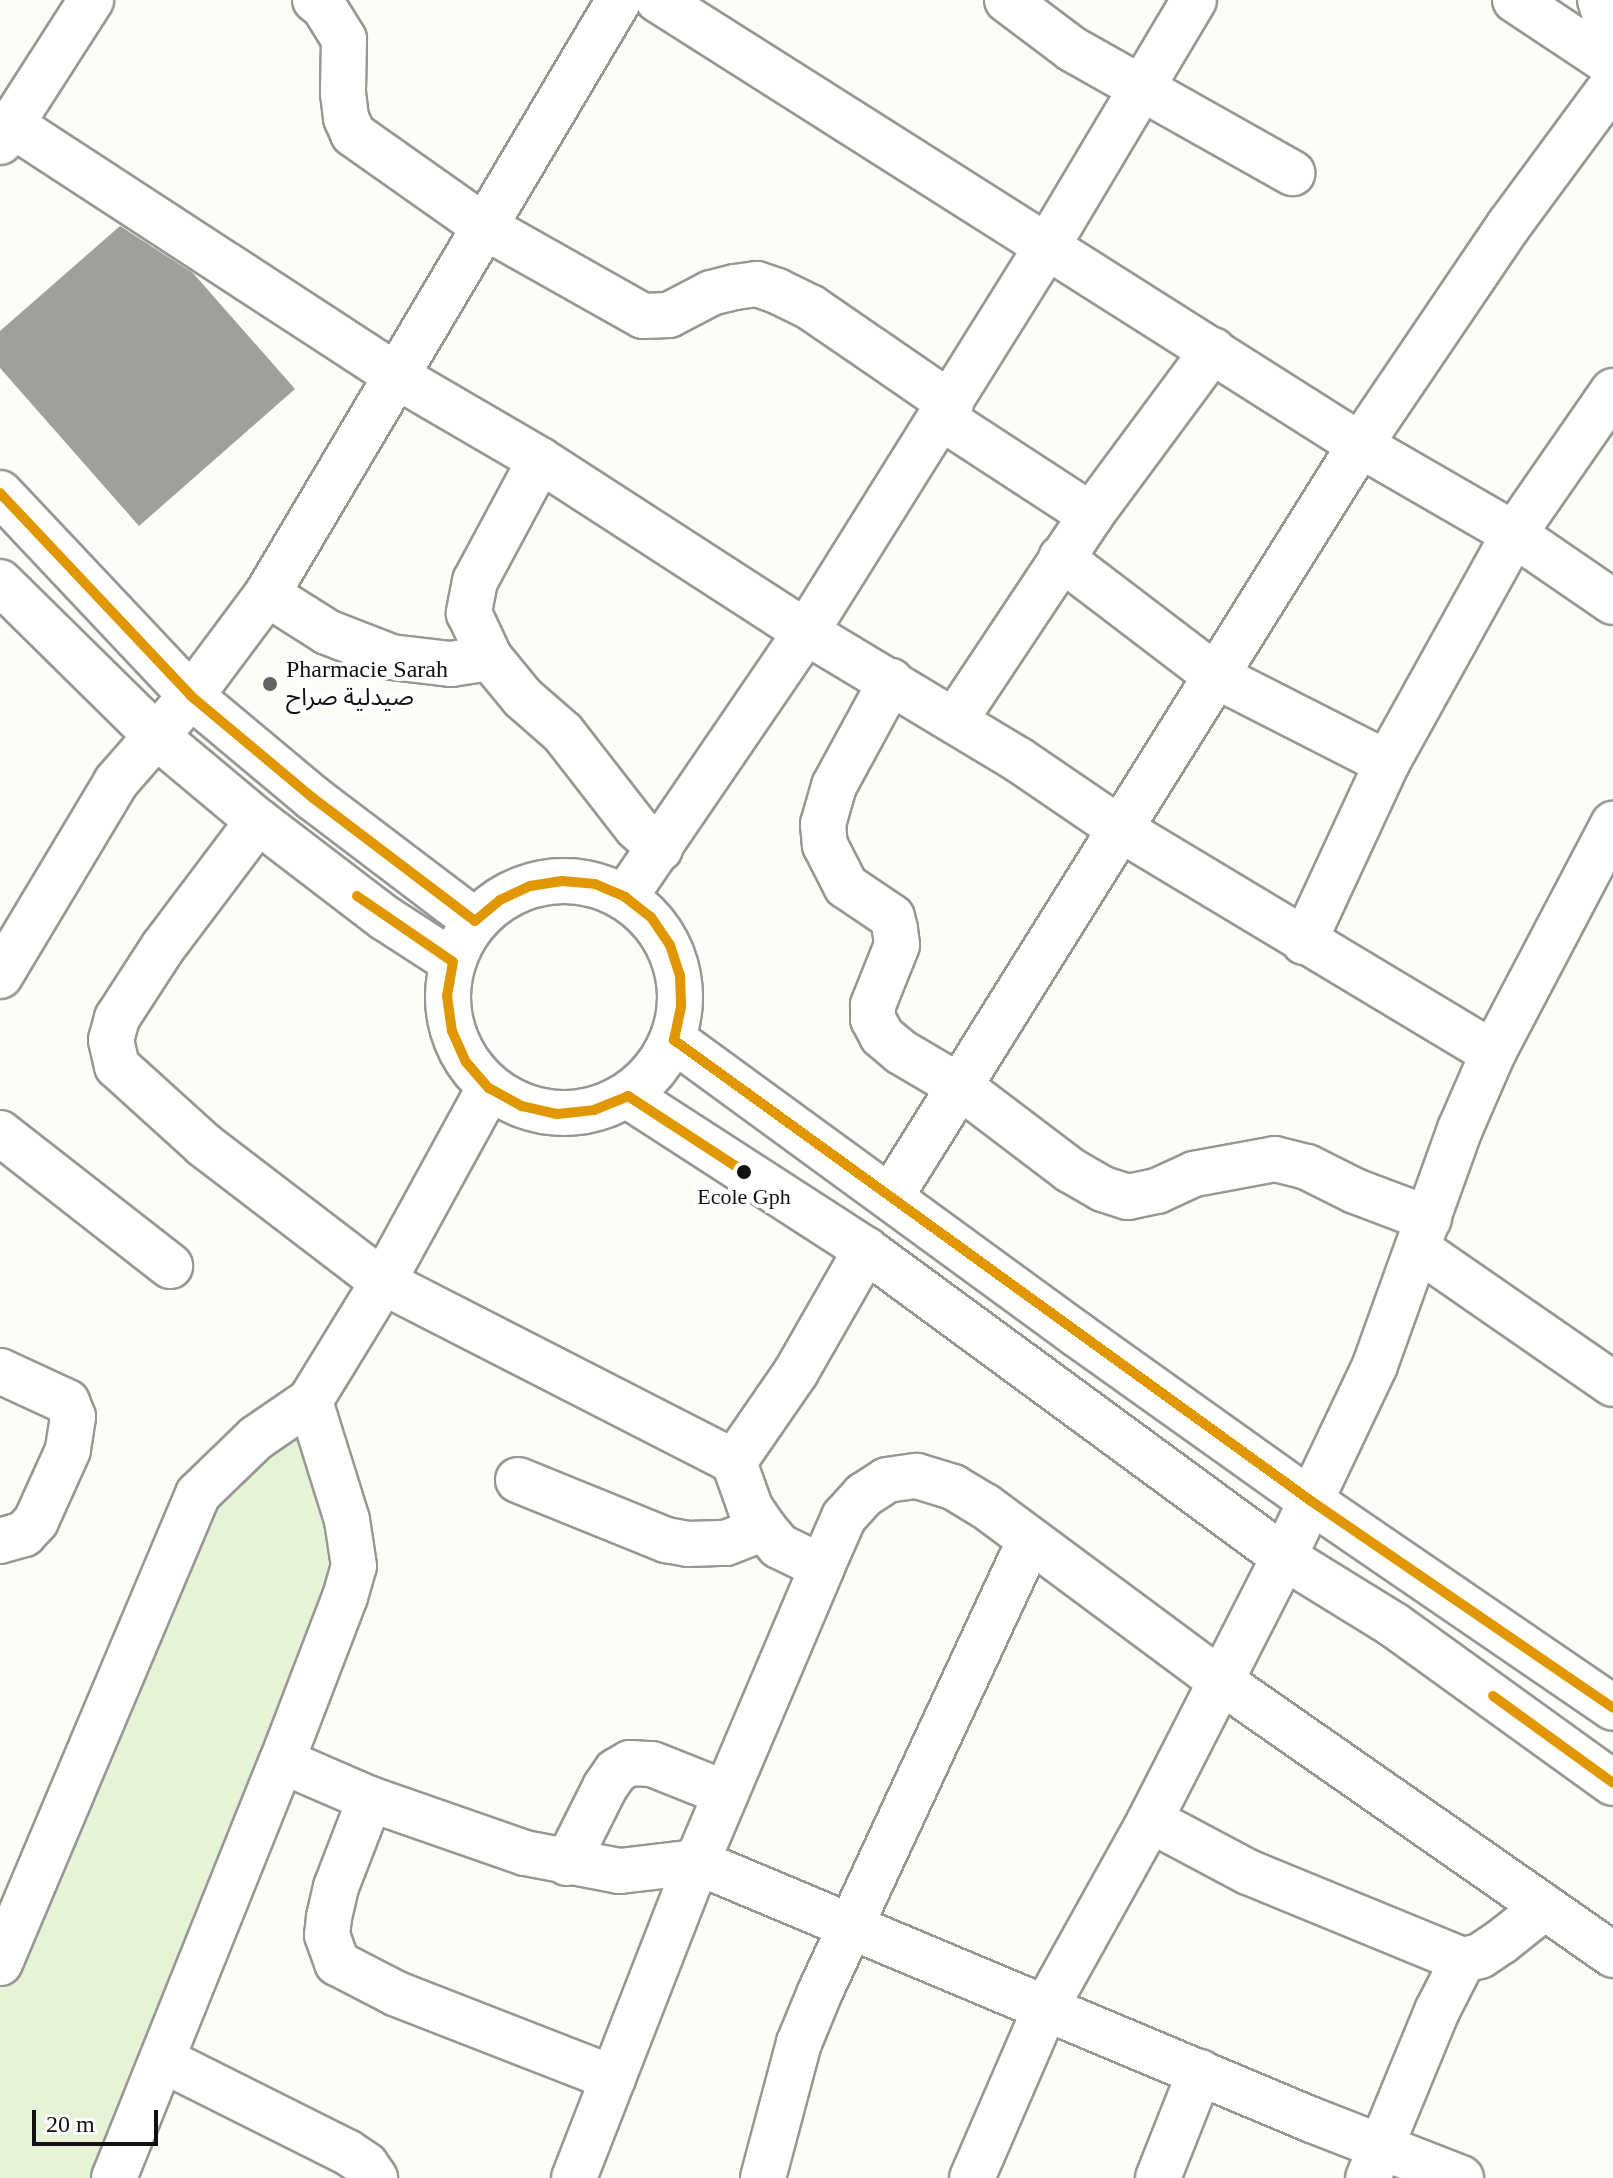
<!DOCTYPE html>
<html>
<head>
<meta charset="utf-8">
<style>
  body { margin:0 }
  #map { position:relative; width:1613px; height:2178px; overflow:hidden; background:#fdfcf7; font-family:"Times New Roman","Noto Sans Arabic",serif }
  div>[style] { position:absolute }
  .green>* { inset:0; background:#e7f3d7 }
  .building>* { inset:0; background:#a19f9c }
  .roads { filter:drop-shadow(2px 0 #979795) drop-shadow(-2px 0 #979795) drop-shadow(0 2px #979795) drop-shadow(0 -2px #979795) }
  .minor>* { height:44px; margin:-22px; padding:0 22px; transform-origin:22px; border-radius:22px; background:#fffffe }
  .minor>.ring { margin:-22px; padding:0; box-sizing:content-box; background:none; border:44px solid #fffffe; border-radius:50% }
  .bus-1>* { height:10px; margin:-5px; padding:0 5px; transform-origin:5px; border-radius:5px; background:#e09702 }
  .dots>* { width:22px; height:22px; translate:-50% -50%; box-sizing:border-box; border:4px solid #fff; border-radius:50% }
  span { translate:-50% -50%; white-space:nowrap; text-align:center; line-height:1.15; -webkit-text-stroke:8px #fff; paint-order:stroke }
  .bus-label { font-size:22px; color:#111 }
  .poi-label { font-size:24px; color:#111 }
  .left { translate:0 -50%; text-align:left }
  .scale { position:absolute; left:32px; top:2110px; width:126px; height:36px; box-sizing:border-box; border:4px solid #111; border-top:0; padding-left:10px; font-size:24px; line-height:28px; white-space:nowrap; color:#111; -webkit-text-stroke:6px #fff; paint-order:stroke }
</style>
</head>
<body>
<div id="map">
  <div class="green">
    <i style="clip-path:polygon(296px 1404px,344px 1569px,90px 2178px,0 2178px,0 1956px,198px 1468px)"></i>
  </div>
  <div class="building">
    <i style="clip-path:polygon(120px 226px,193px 273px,295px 389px,139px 526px,0 368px,0 331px)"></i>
  </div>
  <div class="roads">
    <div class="minor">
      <i style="left:315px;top:0;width:11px;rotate:38deg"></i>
      <i style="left:324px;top:7px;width:38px;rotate:58deg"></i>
      <i style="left:344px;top:39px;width:54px;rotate:91.1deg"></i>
      <i style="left:343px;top:93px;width:25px;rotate:83deg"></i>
      <i style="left:346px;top:118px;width:17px;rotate:66deg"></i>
      <i style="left:353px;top:134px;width:161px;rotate:35.2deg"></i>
      <i style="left:485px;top:227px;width:181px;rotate:29.4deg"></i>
      <i style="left:643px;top:316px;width:26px;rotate:-2deg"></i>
      <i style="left:669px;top:315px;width:47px;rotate:-27.6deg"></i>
      <i style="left:711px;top:293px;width:25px;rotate:-14deg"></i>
      <i style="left:735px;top:287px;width:22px;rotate:-8deg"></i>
      <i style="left:757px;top:284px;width:21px;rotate:19deg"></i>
      <i style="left:777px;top:291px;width:37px;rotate:26deg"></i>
      <i style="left:810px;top:307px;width:171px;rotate:34.5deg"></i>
      <i style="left:658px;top:0;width:831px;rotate:32.37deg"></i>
      <i style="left:1360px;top:445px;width:178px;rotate:30deg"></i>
      <i style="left:1514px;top:534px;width:120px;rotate:34.5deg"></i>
      <i style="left:1007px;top:0;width:81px;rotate:37deg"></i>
      <i style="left:1072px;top:49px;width:253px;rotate:29.4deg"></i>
      <i style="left:1515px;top:0;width:118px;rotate:33.6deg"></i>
      <i style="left:1600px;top:0;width:44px;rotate:72.8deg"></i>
      <i style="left:12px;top:125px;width:461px;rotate:33.1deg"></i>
      <i style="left:398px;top:377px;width:164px;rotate:30.3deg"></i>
      <i style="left:540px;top:460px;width:317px;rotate:32.9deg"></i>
      <i style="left:806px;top:632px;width:249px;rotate:31deg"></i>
      <i style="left:1019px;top:760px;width:122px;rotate:34.3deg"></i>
      <i style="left:1120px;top:829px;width:435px;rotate:31deg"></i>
      <i style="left:0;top:142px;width:169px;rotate:-57.3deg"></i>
      <i style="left:942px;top:418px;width:178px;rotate:33.1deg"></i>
      <i style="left:540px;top:460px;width:137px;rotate:118.2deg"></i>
      <i style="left:475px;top:581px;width:33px;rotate:101deg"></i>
      <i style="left:469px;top:613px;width:50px;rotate:65deg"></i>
      <i style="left:490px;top:658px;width:52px;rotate:50.5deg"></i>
      <i style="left:523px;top:698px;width:53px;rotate:41.2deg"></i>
      <i style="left:563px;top:733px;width:120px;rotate:52.1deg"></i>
      <i style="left:637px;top:828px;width:31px;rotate:42deg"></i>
      <i style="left:0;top:493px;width:279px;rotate:46.7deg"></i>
      <i style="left:191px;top:696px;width:159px;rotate:39.9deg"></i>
      <i style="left:313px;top:798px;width:203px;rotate:37.2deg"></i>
      <i style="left:1061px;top:558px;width:195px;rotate:37.3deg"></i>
      <i style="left:1216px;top:676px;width:192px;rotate:27deg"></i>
      <i style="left:0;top:582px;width:218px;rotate:44.6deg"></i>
      <i style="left:155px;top:735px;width:134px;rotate:39.9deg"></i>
      <i style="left:258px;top:821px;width:160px;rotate:37.4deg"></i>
      <i style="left:385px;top:918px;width:81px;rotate:32.9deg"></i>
      <i style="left:267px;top:594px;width:71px;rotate:32.3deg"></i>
      <i style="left:327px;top:632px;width:69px;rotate:21.3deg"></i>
      <i style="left:391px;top:657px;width:60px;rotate:6.7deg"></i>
      <i style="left:451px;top:664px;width:39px;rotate:-9deg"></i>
      <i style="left:891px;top:681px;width:119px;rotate:118.5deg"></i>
      <i style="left:834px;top:786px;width:40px;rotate:106deg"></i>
      <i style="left:823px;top:824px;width:21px;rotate:85deg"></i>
      <i style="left:825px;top:845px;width:46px;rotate:62.9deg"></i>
      <i style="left:846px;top:886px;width:55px;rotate:34deg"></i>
      <i style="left:892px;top:917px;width:12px;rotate:76deg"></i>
      <i style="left:895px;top:929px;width:16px;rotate:83deg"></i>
      <i style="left:897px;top:945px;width:65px;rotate:111.8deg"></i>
      <i style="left:873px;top:1005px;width:14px;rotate:90deg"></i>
      <i style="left:873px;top:1019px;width:19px;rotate:62deg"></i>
      <i style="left:882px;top:1036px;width:25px;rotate:40deg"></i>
      <i style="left:901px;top:1052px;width:71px;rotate:30.5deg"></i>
      <i style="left:962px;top:1088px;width:136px;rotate:37.2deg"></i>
      <i style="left:1070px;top:1170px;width:38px;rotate:30deg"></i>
      <i style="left:1103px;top:1189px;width:26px;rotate:18deg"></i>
      <i style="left:1128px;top:1197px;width:30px;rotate:-12deg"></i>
      <i style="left:1157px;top:1191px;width:41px;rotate:-24.7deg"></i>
      <i style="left:1194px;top:1174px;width:82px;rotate:-10.5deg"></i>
      <i style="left:1275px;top:1159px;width:33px;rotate:14deg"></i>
      <i style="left:1307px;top:1167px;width:54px;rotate:26.6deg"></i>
      <i style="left:1355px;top:1191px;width:79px;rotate:20.7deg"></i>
      <i style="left:955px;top:720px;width:246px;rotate:-56.4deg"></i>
      <i style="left:1091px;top:515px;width:205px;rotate:-53.5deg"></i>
      <i style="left:258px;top:821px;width:158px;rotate:127deg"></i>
      <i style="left:163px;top:947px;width:85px;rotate:122.9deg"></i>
      <i style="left:117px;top:1018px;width:23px;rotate:105deg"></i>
      <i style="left:111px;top:1040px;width:27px;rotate:77deg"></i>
      <i style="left:117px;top:1066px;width:118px;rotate:42.2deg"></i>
      <i style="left:204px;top:1145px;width:225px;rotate:37.4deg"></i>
      <i style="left:383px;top:1282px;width:394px;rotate:27.1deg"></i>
      <i style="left:734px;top:1462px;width:109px;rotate:-55.4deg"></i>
      <i style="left:796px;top:1372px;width:141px;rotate:-60.2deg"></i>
      <i class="ring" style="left:448px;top:881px;width:188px;height:188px"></i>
      <i style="left:625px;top:897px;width:321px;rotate:-55.7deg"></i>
      <i style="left:806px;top:632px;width:456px;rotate:-58deg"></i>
      <i style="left:1048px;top:245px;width:285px;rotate:-59.2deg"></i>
      <i style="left:1304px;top:942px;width:197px;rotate:-65.1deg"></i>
      <i style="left:1387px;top:763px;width:262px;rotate:-61deg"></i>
      <i style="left:1514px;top:534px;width:174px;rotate:-55.3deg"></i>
      <i style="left:0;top:976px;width:226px;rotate:-59.1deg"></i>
      <i style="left:116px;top:782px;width:114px;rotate:-48.9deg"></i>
      <i style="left:191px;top:696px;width:127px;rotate:-53.3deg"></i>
      <i style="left:267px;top:594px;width:690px;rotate:-59.35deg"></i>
      <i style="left:674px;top:1040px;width:500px;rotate:36.14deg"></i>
      <i style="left:1078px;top:1335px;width:286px;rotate:35.5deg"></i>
      <i style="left:1311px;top:1501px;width:366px;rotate:34.4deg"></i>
      <i style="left:628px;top:1096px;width:283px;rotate:32.9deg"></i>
      <i style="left:866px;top:1250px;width:519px;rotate:36.3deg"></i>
      <i style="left:1284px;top:1557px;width:129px;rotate:31.7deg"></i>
      <i style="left:1394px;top:1625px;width:270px;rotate:35.8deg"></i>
      <i style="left:0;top:1133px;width:216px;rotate:38deg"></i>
      <i style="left:891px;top:1196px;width:885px;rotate:-58.02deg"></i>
      <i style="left:1360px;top:445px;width:266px;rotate:-55.9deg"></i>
      <i style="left:1509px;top:225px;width:175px;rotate:-53.6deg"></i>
      <i style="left:1418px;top:1249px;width:237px;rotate:34.7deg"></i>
      <i style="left:0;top:1371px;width:74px;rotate:24.8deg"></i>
      <i style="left:67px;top:1402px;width:16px;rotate:68deg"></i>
      <i style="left:73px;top:1417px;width:33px;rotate:99deg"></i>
      <i style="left:68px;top:1450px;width:78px;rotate:114.3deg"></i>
      <i style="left:36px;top:1521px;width:18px;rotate:133deg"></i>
      <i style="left:24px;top:1534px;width:25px;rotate:164deg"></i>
      <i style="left:518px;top:1480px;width:160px;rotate:22.1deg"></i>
      <i style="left:666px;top:1540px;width:22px;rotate:10deg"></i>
      <i style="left:688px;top:1544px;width:38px;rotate:-2deg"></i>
      <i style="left:726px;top:1543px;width:41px;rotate:-21.5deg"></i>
      <i style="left:822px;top:1567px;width:55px;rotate:-66.3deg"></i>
      <i style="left:844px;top:1517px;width:30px;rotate:-48deg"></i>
      <i style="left:864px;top:1495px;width:27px;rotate:-33deg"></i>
      <i style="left:887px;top:1480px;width:30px;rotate:-8deg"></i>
      <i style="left:917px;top:1476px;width:38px;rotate:17deg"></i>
      <i style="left:953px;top:1487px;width:37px;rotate:31deg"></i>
      <i style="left:985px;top:1506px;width:295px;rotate:36.6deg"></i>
      <i style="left:1222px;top:1682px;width:477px;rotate:34.9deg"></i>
      <i style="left:282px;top:1761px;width:96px;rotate:23.4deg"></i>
      <i style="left:370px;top:1799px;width:164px;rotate:19.2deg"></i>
      <i style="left:525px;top:1853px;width:97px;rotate:10.7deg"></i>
      <i style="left:620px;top:1871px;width:78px;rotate:-6.7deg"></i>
      <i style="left:697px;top:1862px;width:667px;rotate:22.76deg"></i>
      <i style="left:1312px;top:2120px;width:160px;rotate:21.3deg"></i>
      <i style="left:370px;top:1799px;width:94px;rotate:111.1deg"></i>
      <i style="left:336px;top:1887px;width:31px;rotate:103deg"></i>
      <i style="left:329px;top:1917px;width:18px;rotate:96deg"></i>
      <i style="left:327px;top:1935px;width:30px;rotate:70deg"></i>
      <i style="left:337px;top:1963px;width:68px;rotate:27.3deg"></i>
      <i style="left:397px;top:1994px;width:232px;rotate:21.3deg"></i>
      <i style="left:1150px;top:1820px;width:111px;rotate:28deg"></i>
      <i style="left:1248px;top:1872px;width:232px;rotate:22.3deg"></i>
      <i style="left:1463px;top:1960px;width:57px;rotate:117deg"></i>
      <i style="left:1437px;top:2011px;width:181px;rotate:112.4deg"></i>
      <i style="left:567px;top:1863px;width:85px;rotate:-63.4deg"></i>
      <i style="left:605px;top:1787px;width:19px;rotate:-55deg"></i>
      <i style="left:616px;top:1771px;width:16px;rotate:-30deg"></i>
      <i style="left:630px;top:1763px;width:22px;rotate:3deg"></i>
      <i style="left:652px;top:1764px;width:79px;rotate:21.7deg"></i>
      <i style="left:1463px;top:1960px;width:17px;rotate:-13deg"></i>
      <i style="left:1480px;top:1956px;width:25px;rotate:-34deg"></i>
      <i style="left:1501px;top:1942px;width:56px;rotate:-38.5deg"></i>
      <i style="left:0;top:1963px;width:509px;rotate:-67.11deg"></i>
      <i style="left:198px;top:1494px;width:81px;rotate:-44deg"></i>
      <i style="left:256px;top:1438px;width:65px;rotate:-34.4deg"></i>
      <i style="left:310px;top:1401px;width:140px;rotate:-58.5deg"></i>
      <i style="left:383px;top:1282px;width:221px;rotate:-61.3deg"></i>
      <i style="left:163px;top:2060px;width:206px;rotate:26.6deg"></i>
      <i style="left:347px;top:2152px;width:23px;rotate:34deg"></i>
      <i style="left:366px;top:2165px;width:16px;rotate:55deg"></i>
      <i style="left:114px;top:2178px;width:450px;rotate:-68.1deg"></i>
      <i style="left:282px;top:1761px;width:176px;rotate:-69deg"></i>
      <i style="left:345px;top:1597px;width:32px;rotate:-74deg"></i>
      <i style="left:354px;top:1566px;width:47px;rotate:-98.7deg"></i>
      <i style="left:347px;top:1520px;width:125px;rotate:-107.3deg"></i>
      <i style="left:574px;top:2178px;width:339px;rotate:-68.7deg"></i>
      <i style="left:697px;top:1862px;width:320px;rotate:-67deg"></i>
      <i style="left:822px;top:1567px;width:48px;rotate:-154deg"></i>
      <i style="left:779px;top:1546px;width:23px;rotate:-130deg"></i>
      <i style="left:764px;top:1528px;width:25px;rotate:-124deg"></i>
      <i style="left:750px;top:1507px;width:48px;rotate:-109.6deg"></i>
      <i style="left:763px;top:2178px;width:140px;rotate:-75.1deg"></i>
      <i style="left:799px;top:2043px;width:55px;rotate:-67.6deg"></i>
      <i style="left:820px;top:1992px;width:498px;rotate:-65.1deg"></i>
      <i style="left:972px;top:2178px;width:184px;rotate:-66.6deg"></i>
      <i style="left:1045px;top:2009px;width:216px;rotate:-60.9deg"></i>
      <i style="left:1150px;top:1820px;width:295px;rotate:-63deg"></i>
      <i style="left:1284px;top:1557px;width:212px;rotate:-64.6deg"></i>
      <i style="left:1375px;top:1365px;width:251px;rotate:-70.2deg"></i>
      <i style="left:1460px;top:1129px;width:83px;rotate:-66.5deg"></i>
      <i style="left:1493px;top:1053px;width:259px;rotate:-62.3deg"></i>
      <i style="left:1158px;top:2178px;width:114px;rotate:-68.4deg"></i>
    </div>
  </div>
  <div class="bus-1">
    <i style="left:0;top:493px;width:279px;rotate:46.7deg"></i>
    <i style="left:191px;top:696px;width:159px;rotate:39.9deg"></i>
    <i style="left:313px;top:798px;width:203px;rotate:37.2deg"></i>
    <i style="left:475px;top:921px;width:33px;rotate:-40deg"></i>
    <i style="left:500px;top:900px;width:33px;rotate:-25deg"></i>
    <i style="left:530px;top:886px;width:32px;rotate:-9deg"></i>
    <i style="left:562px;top:881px;width:33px;rotate:5deg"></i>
    <i style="left:595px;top:884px;width:33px;rotate:23deg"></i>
    <i style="left:625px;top:897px;width:33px;rotate:38deg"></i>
    <i style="left:651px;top:917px;width:34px;rotate:56deg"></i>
    <i style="left:670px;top:945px;width:32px;rotate:72deg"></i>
    <i style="left:680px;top:975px;width:32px;rotate:88deg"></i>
    <i style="left:681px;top:1007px;width:34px;rotate:102deg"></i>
    <i style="left:674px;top:1040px;width:786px;rotate:35.89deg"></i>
    <i style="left:1311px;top:1501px;width:366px;rotate:34.4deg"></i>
    <i style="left:357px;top:896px;width:116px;rotate:34.5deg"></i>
    <i style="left:453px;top:962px;width:35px;rotate:100deg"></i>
    <i style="left:447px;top:996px;width:35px;rotate:82deg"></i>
    <i style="left:452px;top:1031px;width:34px;rotate:66deg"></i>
    <i style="left:466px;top:1062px;width:35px;rotate:49deg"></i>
    <i style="left:489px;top:1088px;width:38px;rotate:29deg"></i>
    <i style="left:522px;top:1106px;width:36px;rotate:13deg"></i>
    <i style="left:557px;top:1114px;width:37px;rotate:-6deg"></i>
    <i style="left:594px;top:1110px;width:37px;rotate:-22deg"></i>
    <i style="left:628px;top:1096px;width:141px;rotate:33.1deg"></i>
    <i style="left:1493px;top:1696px;width:148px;rotate:35.9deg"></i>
  </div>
  <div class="dots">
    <i style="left:270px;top:684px;background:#646362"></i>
    <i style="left:744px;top:1172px;background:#111"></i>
  </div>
  <div class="bus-label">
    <span style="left:744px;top:1197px">Ecole Gph</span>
  </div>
  <div class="poi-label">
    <span class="left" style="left:286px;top:684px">Pharmacie Sarah<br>صيدلية صراح</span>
  </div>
  <div class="scale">20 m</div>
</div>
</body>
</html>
